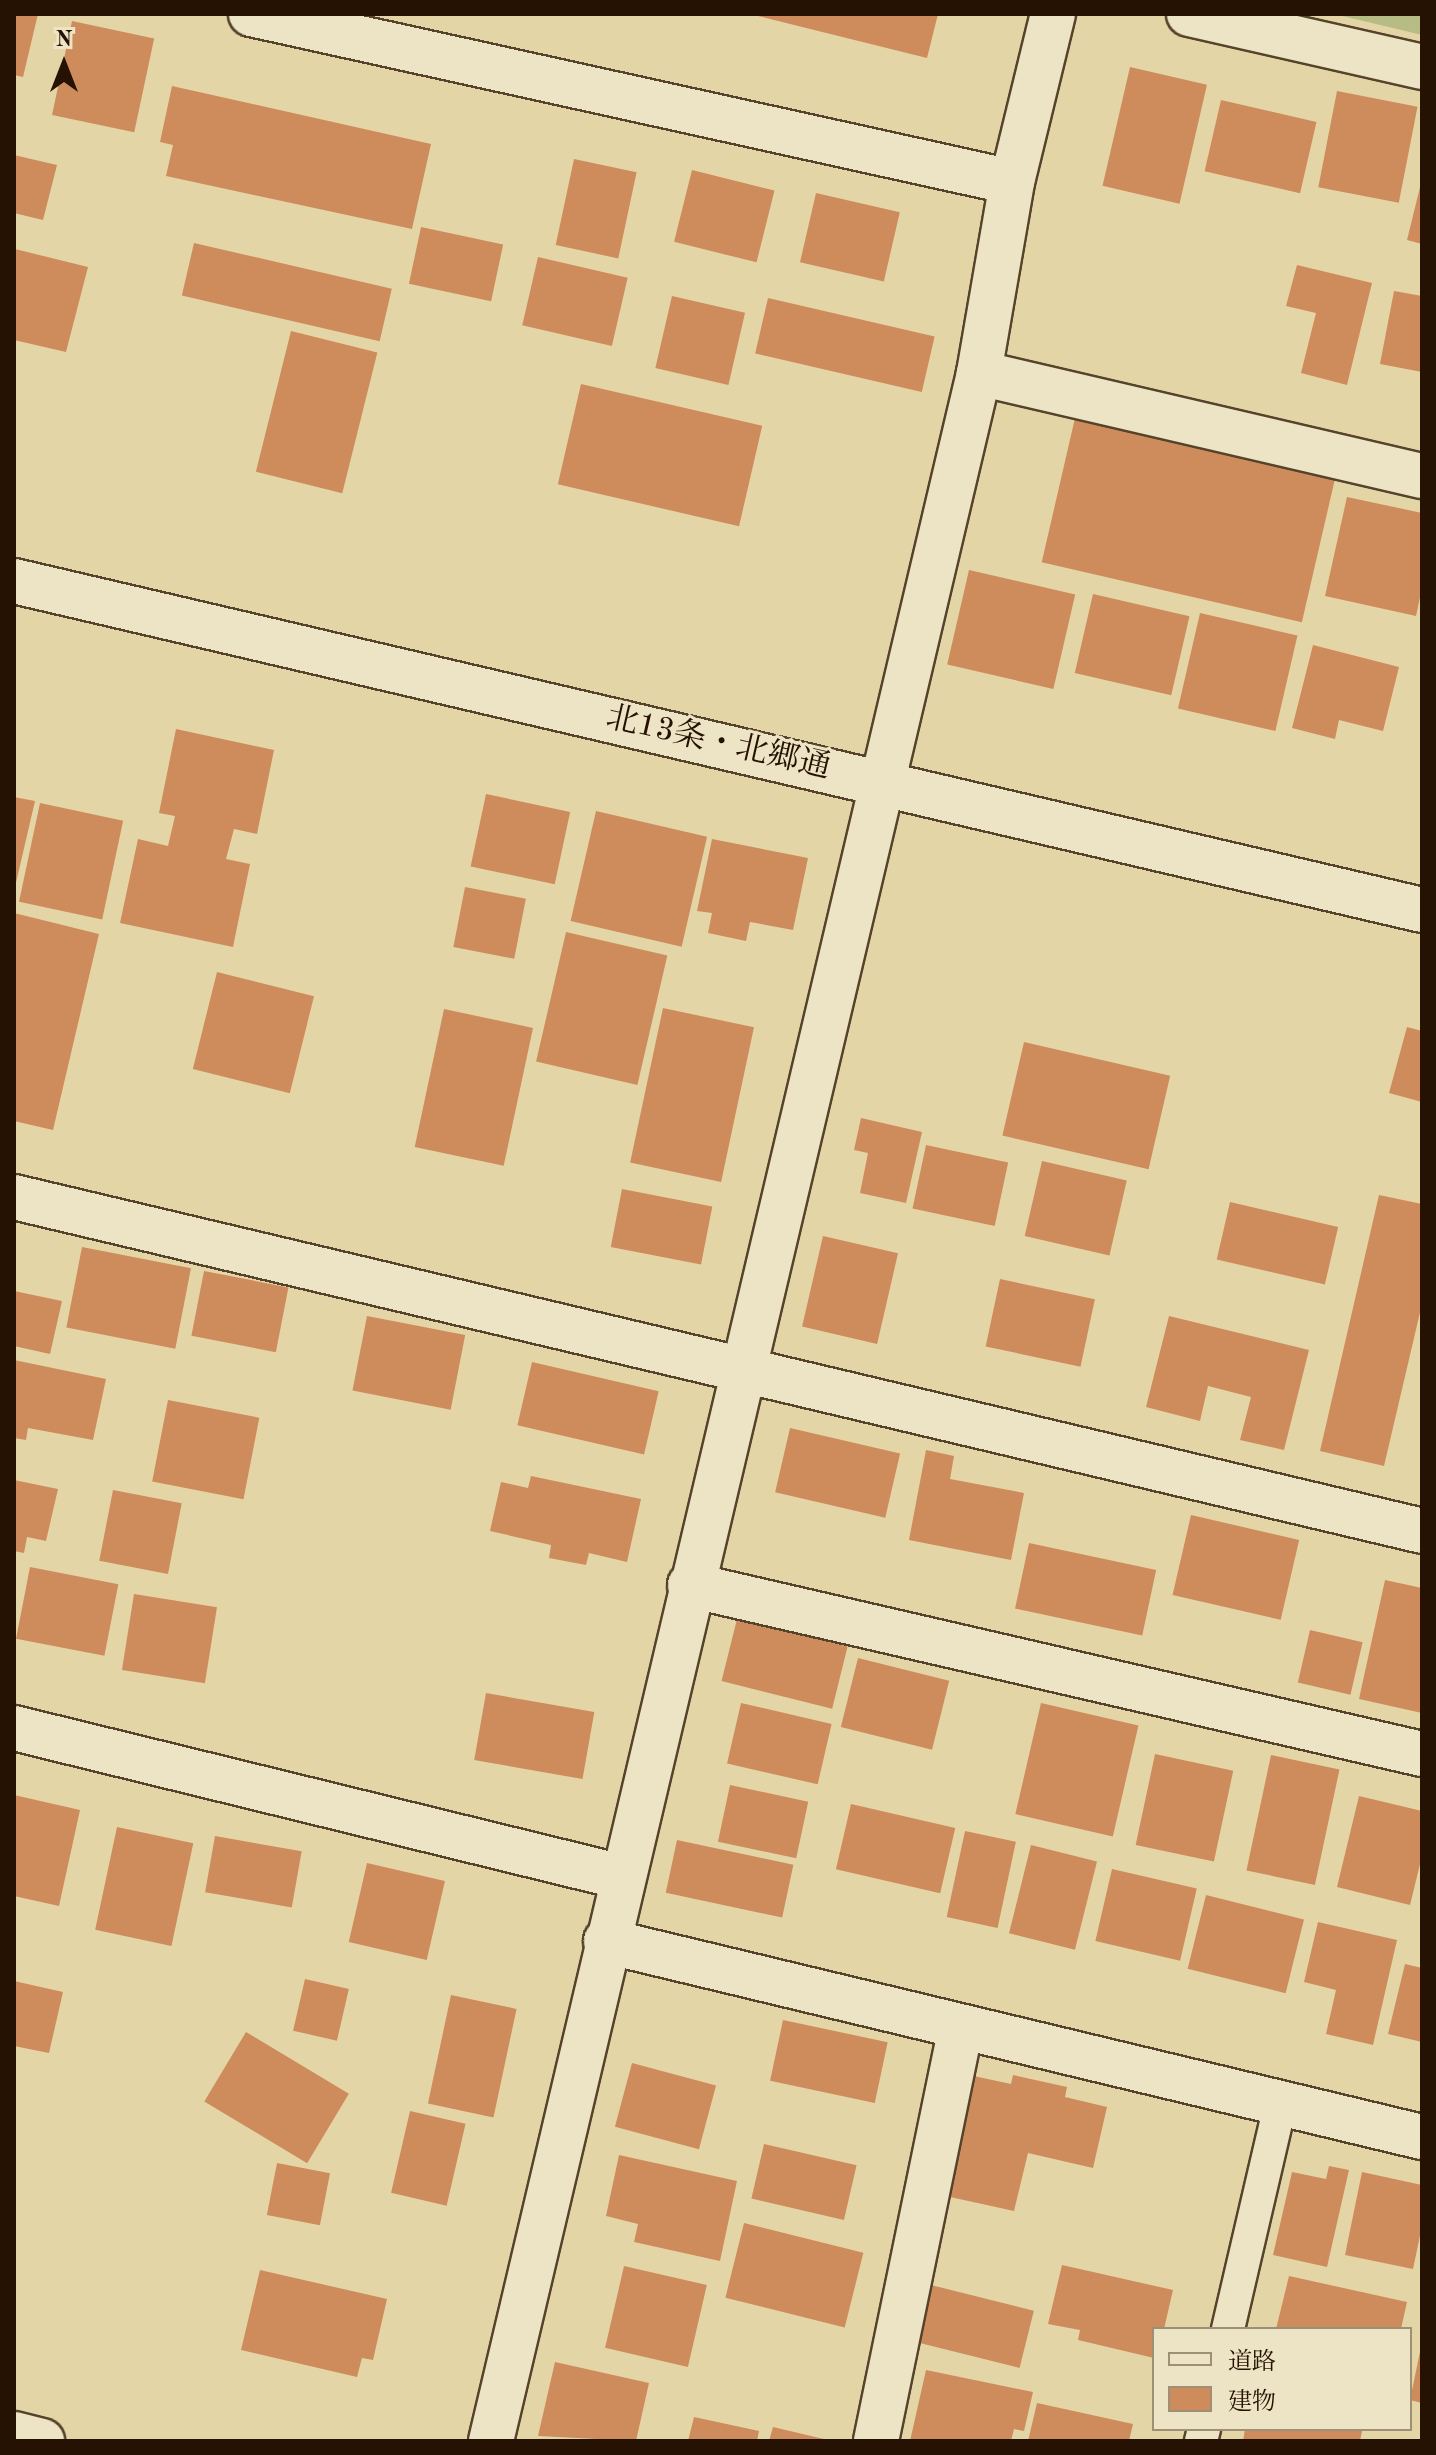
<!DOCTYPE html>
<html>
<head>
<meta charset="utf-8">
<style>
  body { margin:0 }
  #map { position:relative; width:1436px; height:2455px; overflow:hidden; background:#e4d5a6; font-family:"Old Standard TT","Noto Serif JP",serif }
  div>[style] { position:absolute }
  .green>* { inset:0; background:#b7bc84 }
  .building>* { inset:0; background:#ce8c5c; transform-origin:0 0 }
  .roads { filter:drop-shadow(2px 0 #55432b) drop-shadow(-2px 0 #55432b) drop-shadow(0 2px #55432b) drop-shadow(0 -2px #55432b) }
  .lane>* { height:32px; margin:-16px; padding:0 16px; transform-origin:16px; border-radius:16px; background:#ede4c5 }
  .street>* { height:44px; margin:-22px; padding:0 22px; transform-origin:22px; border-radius:22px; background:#ede4c5 }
  .secondary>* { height:44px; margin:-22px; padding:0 22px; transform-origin:22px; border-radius:22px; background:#ede4c5 }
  span { translate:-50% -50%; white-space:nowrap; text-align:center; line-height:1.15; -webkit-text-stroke:6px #ede4c5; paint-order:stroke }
  .street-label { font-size:32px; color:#251202 }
  .frame { position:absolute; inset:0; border:16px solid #251202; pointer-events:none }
  .legend { position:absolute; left:1152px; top:2327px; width:260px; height:104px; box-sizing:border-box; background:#ede4c5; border:2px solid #9d9077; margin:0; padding:10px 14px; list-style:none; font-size:24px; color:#251202 }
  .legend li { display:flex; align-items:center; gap:16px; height:40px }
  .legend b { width:40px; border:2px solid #9d9077 }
  .north { position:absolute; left:24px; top:24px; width:80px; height:80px; -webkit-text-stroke:6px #ede4c5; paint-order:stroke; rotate:0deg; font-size:22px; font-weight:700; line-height:32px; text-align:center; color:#251202 }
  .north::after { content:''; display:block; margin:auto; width:28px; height:36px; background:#251202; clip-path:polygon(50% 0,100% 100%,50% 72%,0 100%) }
</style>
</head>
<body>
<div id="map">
  <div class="green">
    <i style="clip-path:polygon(1334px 14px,1422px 14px,1422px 35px)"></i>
  </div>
  <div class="building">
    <i style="clip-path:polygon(14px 14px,38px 14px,23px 77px,14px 75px)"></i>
    <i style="clip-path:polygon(750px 14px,938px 14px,927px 58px)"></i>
    <i style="left:72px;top:21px;width:84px;height:96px;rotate:12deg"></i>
    <i style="left:1130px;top:67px;width:79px;height:122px;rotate:13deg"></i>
    <i style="clip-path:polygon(172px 86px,431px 144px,412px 229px,166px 176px,173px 145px,160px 142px)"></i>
    <i style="left:1337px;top:91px;width:82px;height:98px;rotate:11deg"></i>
    <i style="left:1221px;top:100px;width:98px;height:73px;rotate:13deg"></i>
    <i style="clip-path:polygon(14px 155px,57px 165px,43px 220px,14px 213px)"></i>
    <i style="left:574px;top:159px;width:64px;height:88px;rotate:12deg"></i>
    <i style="left:692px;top:170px;width:85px;height:74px;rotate:14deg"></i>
    <i style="clip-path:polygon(1422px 179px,1422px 244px,1407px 240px)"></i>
    <i style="left:816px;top:193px;width:86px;height:71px;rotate:13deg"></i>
    <i style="left:421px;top:227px;width:84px;height:58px;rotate:12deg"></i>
    <i style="left:194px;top:243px;width:203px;height:54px;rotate:13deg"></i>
    <i style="clip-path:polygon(15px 249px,88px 267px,66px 352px,14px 340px)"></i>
    <i style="left:538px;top:257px;width:92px;height:70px;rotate:13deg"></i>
    <i style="clip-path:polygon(1297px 265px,1372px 283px,1347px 385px,1301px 373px,1316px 313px,1286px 306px)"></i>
    <i style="clip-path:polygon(1394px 291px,1422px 296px,1422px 372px,1380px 364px)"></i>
    <i style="left:672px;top:296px;width:75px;height:74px;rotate:13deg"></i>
    <i style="left:768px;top:298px;width:171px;height:57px;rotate:13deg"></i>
    <i style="left:291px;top:331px;width:89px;height:145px;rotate:14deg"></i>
    <i style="left:581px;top:384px;width:186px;height:103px;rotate:13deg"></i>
    <i style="left:1075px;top:418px;width:267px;height:148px;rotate:13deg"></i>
    <i style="clip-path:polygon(1347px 497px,1422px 513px,1422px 588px,1416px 616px,1325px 596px)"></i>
    <i style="left:969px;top:570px;width:109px;height:97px;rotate:13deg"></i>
    <i style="left:1093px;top:594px;width:99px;height:81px;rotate:13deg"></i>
    <i style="left:1200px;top:613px;width:100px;height:98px;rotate:13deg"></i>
    <i style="clip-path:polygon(1313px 645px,1399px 667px,1383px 731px,1339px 720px,1335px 739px,1292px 728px)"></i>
    <i style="clip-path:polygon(176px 729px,274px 750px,257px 834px,234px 829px,226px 859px,250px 864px,233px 947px,120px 923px,138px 839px,168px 846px,175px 816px,159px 813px)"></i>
    <i style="left:486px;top:794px;width:86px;height:74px;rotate:12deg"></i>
    <i style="clip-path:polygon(14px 797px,35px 801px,15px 887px,14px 887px)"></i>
    <i style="left:40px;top:803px;width:85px;height:101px;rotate:12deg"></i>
    <i style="left:596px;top:811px;width:114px;height:113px;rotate:13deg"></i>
    <i style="clip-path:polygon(712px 839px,808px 858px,793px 930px,750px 922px,746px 941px,708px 933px,712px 913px,697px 911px)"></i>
    <i style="left:465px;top:887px;width:62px;height:61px;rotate:11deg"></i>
    <i style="clip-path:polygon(14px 913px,99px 934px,53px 1130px,14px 1121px)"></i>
    <i style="left:566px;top:932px;width:104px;height:133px;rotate:13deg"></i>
    <i style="left:217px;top:972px;width:100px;height:100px;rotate:14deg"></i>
    <i style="left:663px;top:1008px;width:93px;height:158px;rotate:12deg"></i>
    <i style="left:444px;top:1009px;width:91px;height:141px;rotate:12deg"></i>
    <i style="clip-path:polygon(1407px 1027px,1422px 1031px,1422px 1102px,1389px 1093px)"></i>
    <i style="left:1024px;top:1042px;width:150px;height:96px;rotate:13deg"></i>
    <i style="clip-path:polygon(861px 1118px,922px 1132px,906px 1203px,860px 1193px,868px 1153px,854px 1150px)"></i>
    <i style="left:926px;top:1145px;width:84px;height:65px;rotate:12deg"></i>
    <i style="left:1042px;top:1161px;width:87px;height:77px;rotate:13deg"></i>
    <i style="left:622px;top:1189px;width:92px;height:59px;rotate:11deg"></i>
    <i style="clip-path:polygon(1379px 1195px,1422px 1204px,1422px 1304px,1384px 1466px,1320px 1451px)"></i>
    <i style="left:1230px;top:1202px;width:111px;height:59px;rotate:13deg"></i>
    <i style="left:823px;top:1236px;width:77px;height:93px;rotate:13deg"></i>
    <i style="left:82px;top:1247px;width:111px;height:82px;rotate:11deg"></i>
    <i style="left:204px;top:1271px;width:86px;height:66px;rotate:11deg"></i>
    <i style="left:1000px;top:1279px;width:97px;height:69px;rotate:12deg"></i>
    <i style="clip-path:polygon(14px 1291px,62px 1301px,50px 1354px,14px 1346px)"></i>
    <i style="left:367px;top:1316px;width:100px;height:76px;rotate:11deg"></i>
    <i style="clip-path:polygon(1169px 1316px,1309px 1350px,1284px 1450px,1240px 1440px,1251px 1397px,1208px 1386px,1200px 1421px,1146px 1407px)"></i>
    <i style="clip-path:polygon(14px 1360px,106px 1379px,93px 1440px,28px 1428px,26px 1440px,14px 1438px)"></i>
    <i style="left:532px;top:1362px;width:130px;height:65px;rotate:13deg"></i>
    <i style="left:168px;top:1400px;width:93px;height:83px;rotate:11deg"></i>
    <i style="left:790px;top:1428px;width:113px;height:66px;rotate:13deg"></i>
    <i style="clip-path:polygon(926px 1450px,954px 1456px,950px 1479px,1024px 1493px,1011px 1560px,909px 1540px)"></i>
    <i style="clip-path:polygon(531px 1476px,641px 1499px,627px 1562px,589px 1553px,586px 1565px,549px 1558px,551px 1545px,490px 1531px,501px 1482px,528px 1488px)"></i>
    <i style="clip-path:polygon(14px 1480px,58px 1489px,46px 1541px,27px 1537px,24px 1553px,14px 1551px)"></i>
    <i style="left:113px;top:1490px;width:70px;height:72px;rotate:11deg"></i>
    <i style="left:1191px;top:1515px;width:111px;height:82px;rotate:13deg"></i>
    <i style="left:1029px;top:1543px;width:130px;height:67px;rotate:12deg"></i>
    <i style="left:30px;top:1567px;width:90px;height:73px;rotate:11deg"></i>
    <i style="clip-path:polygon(1385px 1580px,1422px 1588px,1422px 1713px,1359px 1699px)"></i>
    <i style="left:134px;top:1594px;width:84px;height:77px;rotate:9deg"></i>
    <i style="left:737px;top:1619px;width:114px;height:64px;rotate:14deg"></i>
    <i style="left:1310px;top:1630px;width:54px;height:54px;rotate:13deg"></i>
    <i style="left:858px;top:1658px;width:94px;height:71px;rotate:14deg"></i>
    <i style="left:486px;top:1693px;width:110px;height:68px;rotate:10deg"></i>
    <i style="left:741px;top:1703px;width:93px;height:62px;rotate:13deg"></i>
    <i style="left:1041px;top:1703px;width:100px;height:114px;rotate:13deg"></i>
    <i style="left:1155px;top:1754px;width:80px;height:93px;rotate:12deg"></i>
    <i style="left:1271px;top:1755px;width:70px;height:118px;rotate:12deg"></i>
    <i style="left:730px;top:1785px;width:80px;height:58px;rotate:12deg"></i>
    <i style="clip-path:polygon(14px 1795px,80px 1810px,59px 1906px,14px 1896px)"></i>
    <i style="clip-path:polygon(1359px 1796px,1422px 1811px,1422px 1856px,1410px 1905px,1337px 1887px)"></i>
    <i style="left:851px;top:1804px;width:107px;height:67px;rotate:13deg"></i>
    <i style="left:117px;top:1827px;width:78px;height:105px;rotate:12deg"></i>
    <i style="left:965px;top:1831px;width:52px;height:88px;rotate:12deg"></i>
    <i style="left:215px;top:1836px;width:88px;height:57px;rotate:10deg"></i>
    <i style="left:677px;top:1840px;width:119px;height:54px;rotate:12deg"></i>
    <i style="left:1031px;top:1845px;width:68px;height:91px;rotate:14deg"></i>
    <i style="left:367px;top:1863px;width:80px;height:81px;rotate:13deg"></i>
    <i style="left:1112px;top:1869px;width:87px;height:74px;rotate:13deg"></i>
    <i style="left:1206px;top:1895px;width:101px;height:76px;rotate:14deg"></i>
    <i style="clip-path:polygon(1318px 1922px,1397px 1940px,1373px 2045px,1326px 2034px,1336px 1990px,1304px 1982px)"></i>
    <i style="clip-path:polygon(1405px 1964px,1422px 1968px,1422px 2042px,1388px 2034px)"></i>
    <i style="left:305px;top:1979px;width:45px;height:53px;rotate:13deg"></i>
    <i style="clip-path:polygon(14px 1981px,63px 1992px,49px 2053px,14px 2046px)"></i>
    <i style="left:451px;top:1995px;width:67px;height:111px;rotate:12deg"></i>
    <i style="left:783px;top:2020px;width:107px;height:62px;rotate:12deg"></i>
    <i style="left:246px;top:2032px;width:120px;height:81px;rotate:31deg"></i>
    <i style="left:632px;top:2063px;width:87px;height:66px;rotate:15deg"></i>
    <i style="clip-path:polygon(969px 2075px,1011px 2084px,1013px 2075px,1067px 2087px,1065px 2097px,1107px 2107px,1093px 2168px,1028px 2153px,1014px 2211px,941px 2195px)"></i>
    <i style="left:410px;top:2111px;width:57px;height:84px;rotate:13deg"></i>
    <i style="left:764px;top:2144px;width:95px;height:56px;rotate:13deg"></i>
    <i style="clip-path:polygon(619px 2155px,737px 2181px,720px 2261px,634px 2242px,638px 2224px,606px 2216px)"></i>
    <i style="left:277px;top:2163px;width:54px;height:53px;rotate:11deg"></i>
    <i style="clip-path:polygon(1329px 2166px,1349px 2170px,1327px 2267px,1273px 2255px,1292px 2172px,1326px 2179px)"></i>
    <i style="clip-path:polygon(1362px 2172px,1422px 2185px,1422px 2226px,1413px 2269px,1345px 2255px)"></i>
    <i style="left:744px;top:2223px;width:123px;height:77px;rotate:14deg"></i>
    <i style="clip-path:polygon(1062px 2265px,1173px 2290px,1164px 2329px,1154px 2329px,1154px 2358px,1078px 2340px,1080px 2330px,1048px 2324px)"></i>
    <i style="left:624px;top:2266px;width:85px;height:84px;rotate:13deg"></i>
    <i style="clip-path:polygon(260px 2270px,387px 2299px,373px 2360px,362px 2358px,357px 2377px,241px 2350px)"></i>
    <i style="clip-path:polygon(1289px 2276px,1407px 2302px,1401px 2329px,1276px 2329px)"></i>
    <i style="left:931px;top:2285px;width:106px;height:59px;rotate:14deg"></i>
    <i style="clip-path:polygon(1422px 2342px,1422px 2403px,1410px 2400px)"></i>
    <i style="clip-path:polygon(555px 2362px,649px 2383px,636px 2441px,538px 2436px)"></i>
    <i style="clip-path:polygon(926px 2370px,1033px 2392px,1024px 2431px,1014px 2429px,1011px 2441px,910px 2441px)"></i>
    <i style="clip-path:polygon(1037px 2403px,1133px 2424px,1129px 2441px,1028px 2441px)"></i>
    <i style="clip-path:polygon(694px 2417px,759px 2431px,757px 2441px,688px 2441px)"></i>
    <i style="clip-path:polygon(773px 2427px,828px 2440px,827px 2441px,769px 2441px)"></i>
    <i style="clip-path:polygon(1245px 2429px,1351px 2429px,1362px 2431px,1360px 2441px,1243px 2441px)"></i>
  </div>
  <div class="roads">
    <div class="lane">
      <i style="left:1228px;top:2329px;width:233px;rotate:-76.9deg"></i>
      <i style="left:1201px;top:2441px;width:12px;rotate:-76deg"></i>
    </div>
    <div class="street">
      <i style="left:251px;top:14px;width:779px;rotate:12.45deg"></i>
      <i style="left:1189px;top:14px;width:239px;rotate:12.8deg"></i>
      <i style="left:979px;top:373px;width:455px;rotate:13.1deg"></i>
      <i style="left:14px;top:1197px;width:1447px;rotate:13.34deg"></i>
      <i style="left:690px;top:1585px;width:751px;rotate:13deg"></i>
      <i style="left:14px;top:1728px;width:626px;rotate:13.77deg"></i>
      <i style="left:606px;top:1941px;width:839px;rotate:13.51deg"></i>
      <i style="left:14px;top:2434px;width:29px;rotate:14deg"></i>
      <i style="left:491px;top:2441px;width:2125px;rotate:-76.72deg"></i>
      <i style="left:979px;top:373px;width:194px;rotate:-80.2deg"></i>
      <i style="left:1012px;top:182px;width:173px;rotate:-76.3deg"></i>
      <i style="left:876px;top:2441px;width:423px;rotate:-78.4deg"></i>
    </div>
    <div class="secondary">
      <i style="left:14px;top:581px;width:1446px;rotate:13.15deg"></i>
    </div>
  </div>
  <div class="street-label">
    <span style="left:718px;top:744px;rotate:13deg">北13条・北郷通</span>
  </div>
  <div class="frame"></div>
  <ul class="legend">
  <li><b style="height:10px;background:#ede4c5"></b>道路</li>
  <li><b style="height:22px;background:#ce8c5c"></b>建物</li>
  </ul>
  <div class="north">N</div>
</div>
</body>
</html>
